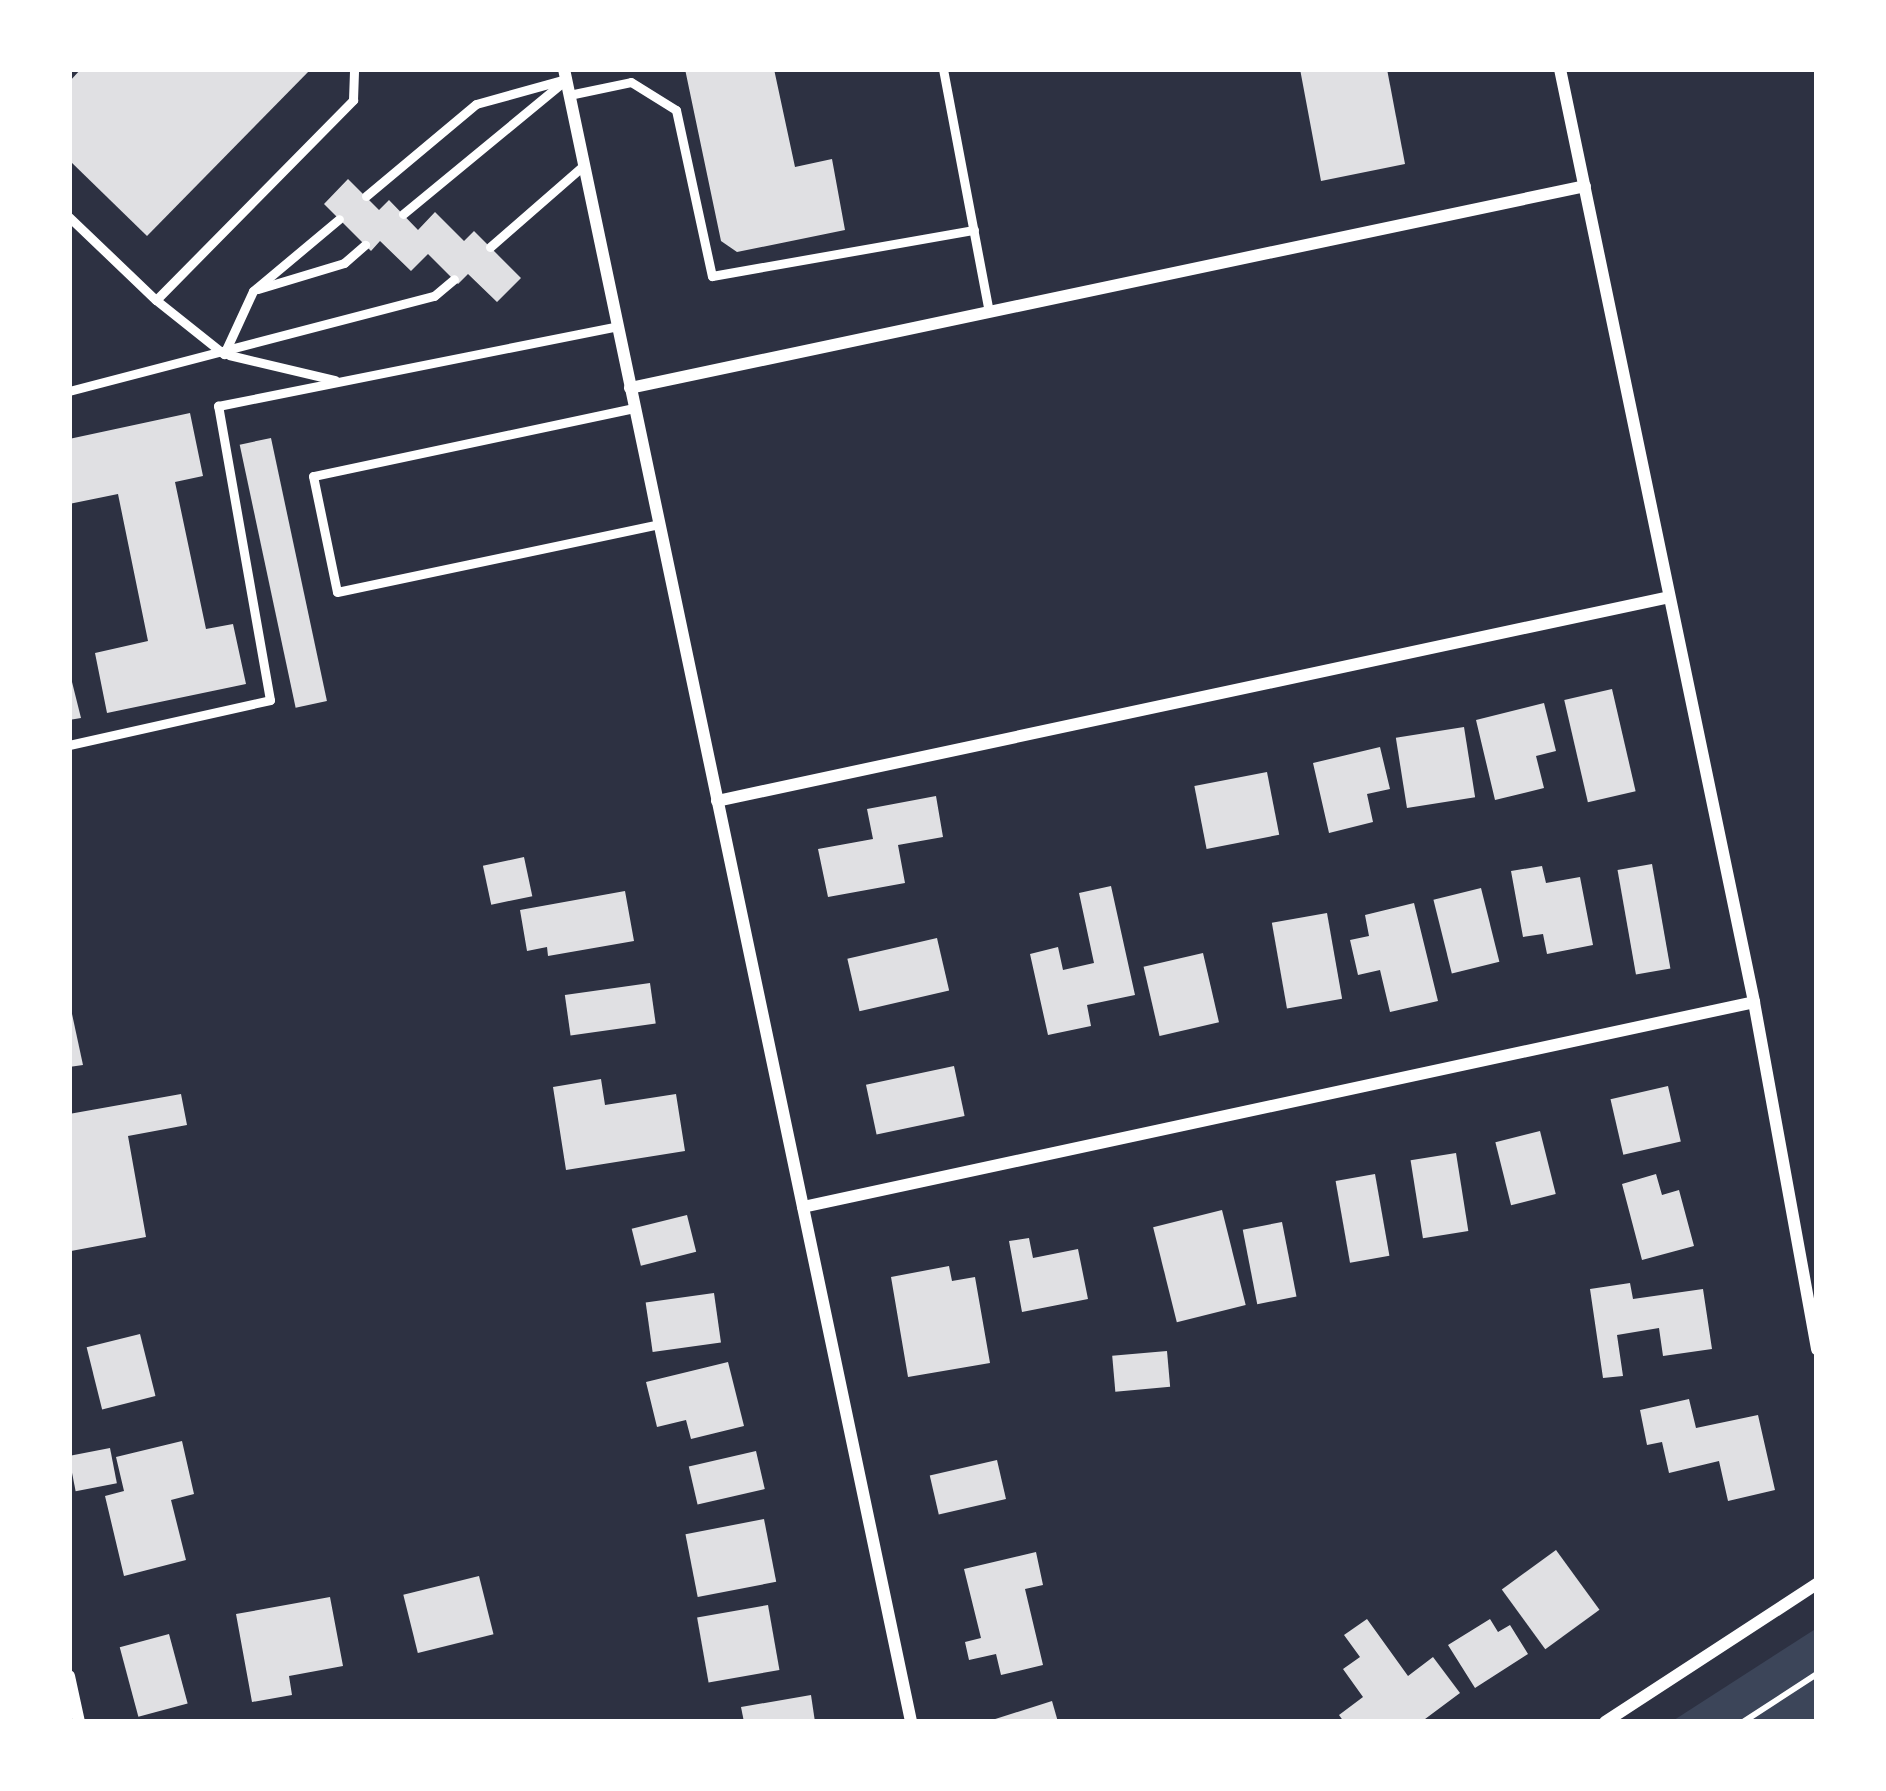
<!DOCTYPE html>
<html>
<head>
<meta charset="utf-8">
<style>
  body { margin:0 }
  #map { position:relative; width:1886px; height:1791px; overflow:hidden; background:#2d3142; font-family:"IBM Plex Sans",sans-serif }
  div>[style] { position:absolute }
  .green>* { inset:0; background:#3c4559 }
  .building>* { inset:0; background:#e0e0e3; transform-origin:0 0 }
  .path>* { height:6px; margin:-3px; padding:0 3px; transform-origin:3px; border-radius:3px; background:#fff }
  .service>* { height:9px; margin:-4.5px; padding:0 4.5px; transform-origin:4.5px; border-radius:4.5px; background:#fff }
  .minor>* { height:12px; margin:-6px; padding:0 6px; transform-origin:6px; border-radius:6px; background:#fff }
  span { translate:-50% -50%; white-space:nowrap; text-align:center; line-height:1.15; -webkit-text-stroke:9px #fff; paint-order:stroke }
  .frame { position:absolute; inset:0; border:72px solid #fff; pointer-events:none }
</style>
</head>
<body>
<div id="map">
  <div class="green">
    <i style="clip-path:polygon(1817px 1628px,1817px 1722px,1671px 1722px)"></i>
  </div>
  <div class="building">
    <i style="clip-path:polygon(81px 69px,311px 69px,147px 236px,69px 160px,69px 82px)"></i>
    <i style="clip-path:polygon(685px 69px,774px 69px,795px 167px,832px 159px,845px 230px,737px 252px,721px 241px)"></i>
    <i style="clip-path:polygon(1300px 69px,1387px 69px,1405px 164px,1321px 181px)"></i>
    <i style="clip-path:polygon(348px 179px,379px 210px,389px 200px,418px 230px,435px 212px,464px 241px,474px 231px,521px 278px,497px 302px,468px 274px,458px 284px,428px 254px,411px 271px,380px 241px,371px 251px,324px 204px)"></i>
    <i style="clip-path:polygon(190px 413px,203px 476px,175px 482px,206px 629px,233px 624px,246px 684px,107px 713px,95px 653px,148px 641px,118px 494px,69px 504px,69px 439px)"></i>
    <i style="left:271px;top:438px;width:269px;height:32px;rotate:78deg"></i>
    <i style="clip-path:polygon(69px 670px,81px 718px,69px 720px)"></i>
    <i style="left:1612px;top:689px;width:105px;height:49px;rotate:77deg"></i>
    <i style="clip-path:polygon(1544px 703px,1556px 751px,1536px 756px,1544px 788px,1495px 800px,1476px 720px)"></i>
    <i style="left:1464px;top:727px;width:71px;height:69px;rotate:81deg"></i>
    <i style="clip-path:polygon(1380px 747px,1390px 789px,1367px 794px,1373px 822px,1329px 833px,1313px 763px)"></i>
    <i style="left:1267px;top:772px;width:64px;height:74px;rotate:79deg"></i>
    <i style="clip-path:polygon(936px 796px,943px 837px,898px 845px,905px 883px,828px 897px,818px 849px,873px 839px,867px 809px)"></i>
    <i style="left:524px;top:857px;width:40px;height:42px;rotate:78deg"></i>
    <i style="left:1652px;top:864px;width:106px;height:35px;rotate:80deg"></i>
    <i style="clip-path:polygon(1542px 866px,1546px 883px,1580px 877px,1593px 945px,1547px 954px,1543px 934px,1523px 937px,1511px 871px)"></i>
    <i style="clip-path:polygon(1111px 886px,1135px 995px,1087px 1005px,1091px 1026px,1048px 1035px,1030px 954px,1058px 947px,1063px 970px,1094px 963px,1079px 893px)"></i>
    <i style="left:1481px;top:888px;width:76px;height:49px;rotate:76deg"></i>
    <i style="clip-path:polygon(625px 891px,634px 941px,548px 956px,547px 947px,527px 951px,520px 910px)"></i>
    <i style="clip-path:polygon(1414px 903px,1438px 1001px,1390px 1012px,1380px 970px,1358px 975px,1350px 940px,1369px 936px,1365px 915px)"></i>
    <i style="left:1327px;top:913px;width:87px;height:56px;rotate:80deg"></i>
    <i style="left:937px;top:938px;width:54px;height:92px;rotate:77deg"></i>
    <i style="left:1203px;top:953px;width:71px;height:61px;rotate:77deg"></i>
    <i style="left:650px;top:983px;width:41px;height:86px;rotate:82deg"></i>
    <i style="clip-path:polygon(69px 1000px,83px 1065px,69px 1067px)"></i>
    <i style="left:954px;top:1066px;width:51px;height:90px;rotate:78deg"></i>
    <i style="clip-path:polygon(601px 1079px,605px 1105px,676px 1094px,685px 1151px,566px 1170px,553px 1087px)"></i>
    <i style="left:1668px;top:1086px;width:57px;height:59px;rotate:77deg"></i>
    <i style="clip-path:polygon(181px 1094px,187px 1125px,128px 1136px,146px 1237px,71px 1251px,69px 1114px)"></i>
    <i style="left:1540px;top:1131px;width:65px;height:46px;rotate:76deg"></i>
    <i style="left:1456px;top:1153px;width:79px;height:46px;rotate:81deg"></i>
    <i style="left:1375px;top:1174px;width:83px;height:40px;rotate:80deg"></i>
    <i style="clip-path:polygon(1656px 1174px,1662px 1195px,1679px 1190px,1694px 1246px,1642px 1260px,1622px 1184px)"></i>
    <i style="left:1222px;top:1210px;width:98px;height:71px;rotate:76deg"></i>
    <i style="left:687px;top:1215px;width:38px;height:57px;rotate:76deg"></i>
    <i style="left:1282px;top:1222px;width:76px;height:40px;rotate:79deg"></i>
    <i style="clip-path:polygon(1029px 1238px,1033px 1258px,1078px 1249px,1088px 1299px,1022px 1312px,1009px 1241px)"></i>
    <i style="clip-path:polygon(949px 1266px,952px 1281px,975px 1277px,990px 1363px,908px 1377px,891px 1277px)"></i>
    <i style="clip-path:polygon(1630px 1283px,1633px 1299px,1703px 1289px,1712px 1349px,1663px 1356px,1659px 1328px,1617px 1335px,1623px 1376px,1603px 1378px,1590px 1289px)"></i>
    <i style="left:714px;top:1293px;width:50px;height:69px;rotate:82deg"></i>
    <i style="left:140px;top:1334px;width:64px;height:55px;rotate:76deg"></i>
    <i style="left:1167px;top:1351px;width:36px;height:55px;rotate:85deg"></i>
    <i style="clip-path:polygon(728px 1362px,744px 1426px,691px 1439px,686px 1420px,657px 1427px,646px 1382px)"></i>
    <i style="clip-path:polygon(1689px 1399px,1696px 1428px,1758px 1415px,1775px 1490px,1728px 1501px,1719px 1461px,1669px 1473px,1662px 1442px,1647px 1445px,1640px 1410px)"></i>
    <i style="clip-path:polygon(182px 1441px,194px 1494px,171px 1500px,186px 1560px,124px 1576px,105px 1496px,124px 1491px,116px 1457px)"></i>
    <i style="left:110px;top:1448px;width:36px;height:42px;rotate:79deg"></i>
    <i style="left:756px;top:1451px;width:39px;height:69px;rotate:77deg"></i>
    <i style="left:997px;top:1460px;width:40px;height:69px;rotate:77deg"></i>
    <i style="left:764px;top:1519px;width:64px;height:80px;rotate:79deg"></i>
    <i style="left:1556px;top:1550px;width:74px;height:67px;rotate:54deg"></i>
    <i style="clip-path:polygon(1036px 1552px,1043px 1585px,1025px 1589px,1043px 1665px,1001px 1675px,996px 1654px,969px 1660px,965px 1642px,981px 1638px,964px 1569px)"></i>
    <i style="left:479px;top:1576px;width:60px;height:78px;rotate:76deg"></i>
    <i style="clip-path:polygon(330px 1597px,343px 1666px,289px 1676px,292px 1695px,252px 1702px,236px 1614px)"></i>
    <i style="left:768px;top:1605px;width:66px;height:72px;rotate:80deg"></i>
    <i style="clip-path:polygon(1367px 1619px,1408px 1676px,1433px 1657px,1460px 1693px,1421px 1722px,1344px 1722px,1339px 1715px,1363px 1697px,1343px 1669px,1360px 1657px,1344px 1635px)"></i>
    <i style="clip-path:polygon(1490px 1619px,1498px 1632px,1510px 1625px,1528px 1654px,1475px 1688px,1448px 1645px)"></i>
    <i style="left:169px;top:1634px;width:72px;height:51px;rotate:75deg"></i>
    <i style="clip-path:polygon(811px 1695px,815px 1722px,744px 1722px,741px 1707px)"></i>
    <i style="clip-path:polygon(1052px 1701px,1058px 1722px,989px 1722px,989px 1721px)"></i>
  </div>
  <div class="path">
    <i style="left:1743px;top:1722px;width:88px;rotate:-33deg"></i>
  </div>
  <div class="service">
    <i style="left:943px;top:69px;width:247px;rotate:79.3deg"></i>
    <i style="left:569px;top:95px;width:63px;rotate:-11.8deg"></i>
    <i style="left:631px;top:82px;width:53px;rotate:31.9deg"></i>
    <i style="left:676px;top:110px;width:170px;rotate:77.8deg"></i>
    <i style="left:712px;top:276px;width:266px;rotate:-10deg"></i>
    <i style="left:366px;top:196px;width:143px;rotate:-39.9deg"></i>
    <i style="left:476px;top:104px;width:93px;rotate:-15.5deg"></i>
    <i style="left:403px;top:214px;width:206px;rotate:-39.5deg"></i>
    <i style="left:69px;top:217px;width:120px;rotate:43.7deg"></i>
    <i style="left:156px;top:300px;width:281px;rotate:-45.4deg"></i>
    <i style="left:353px;top:100px;width:31px;rotate:-88deg"></i>
    <i style="left:490px;top:247px;width:125px;rotate:-41.1deg"></i>
    <i style="left:258px;top:289px;width:90px;rotate:-16.8deg"></i>
    <i style="left:344px;top:263px;width:28px;rotate:-41deg"></i>
    <i style="left:156px;top:300px;width:87px;rotate:38.5deg"></i>
    <i style="left:224px;top:354px;width:69px;rotate:-65.3deg"></i>
    <i style="left:253px;top:291px;width:112px;rotate:-39.9deg"></i>
    <i style="left:229px;top:355px;width:109px;rotate:13.3deg"></i>
    <i style="left:69px;top:391px;width:377px;rotate:-14.6deg"></i>
    <i style="left:434px;top:296px;width:26px;rotate:-40deg"></i>
    <i style="left:634px;top:408px;width:328px;rotate:168deg"></i>
    <i style="left:313px;top:476px;width:118px;rotate:78.3deg"></i>
    <i style="left:337px;top:592px;width:329px;rotate:-11.9deg"></i>
    <i style="left:69px;top:745px;width:206px;rotate:-12.6deg"></i>
    <i style="left:270px;top:700px;width:299px;rotate:-100deg"></i>
    <i style="left:218px;top:406px;width:408px;rotate:-11.3deg"></i>
  </div>
  <div class="minor">
    <i style="left:564px;top:69px;width:1689px;rotate:78.14deg"></i>
    <i style="left:1560px;top:69px;width:953px;rotate:78.25deg"></i>
    <i style="left:1754px;top:1002px;width:353px;rotate:79.7deg"></i>
    <i style="left:630px;top:388px;width:976px;rotate:-11.94deg"></i>
    <i style="left:717px;top:801px;width:969px;rotate:-12.09deg"></i>
    <i style="left:803px;top:1207px;width:973px;rotate:-12.16deg"></i>
    <i style="left:69px;top:1676px;width:47px;rotate:77.7deg"></i>
    <i style="left:1605px;top:1722px;width:253px;rotate:-33.1deg"></i>
  </div>
  <div class="frame"></div>
</div>
</body>
</html>
